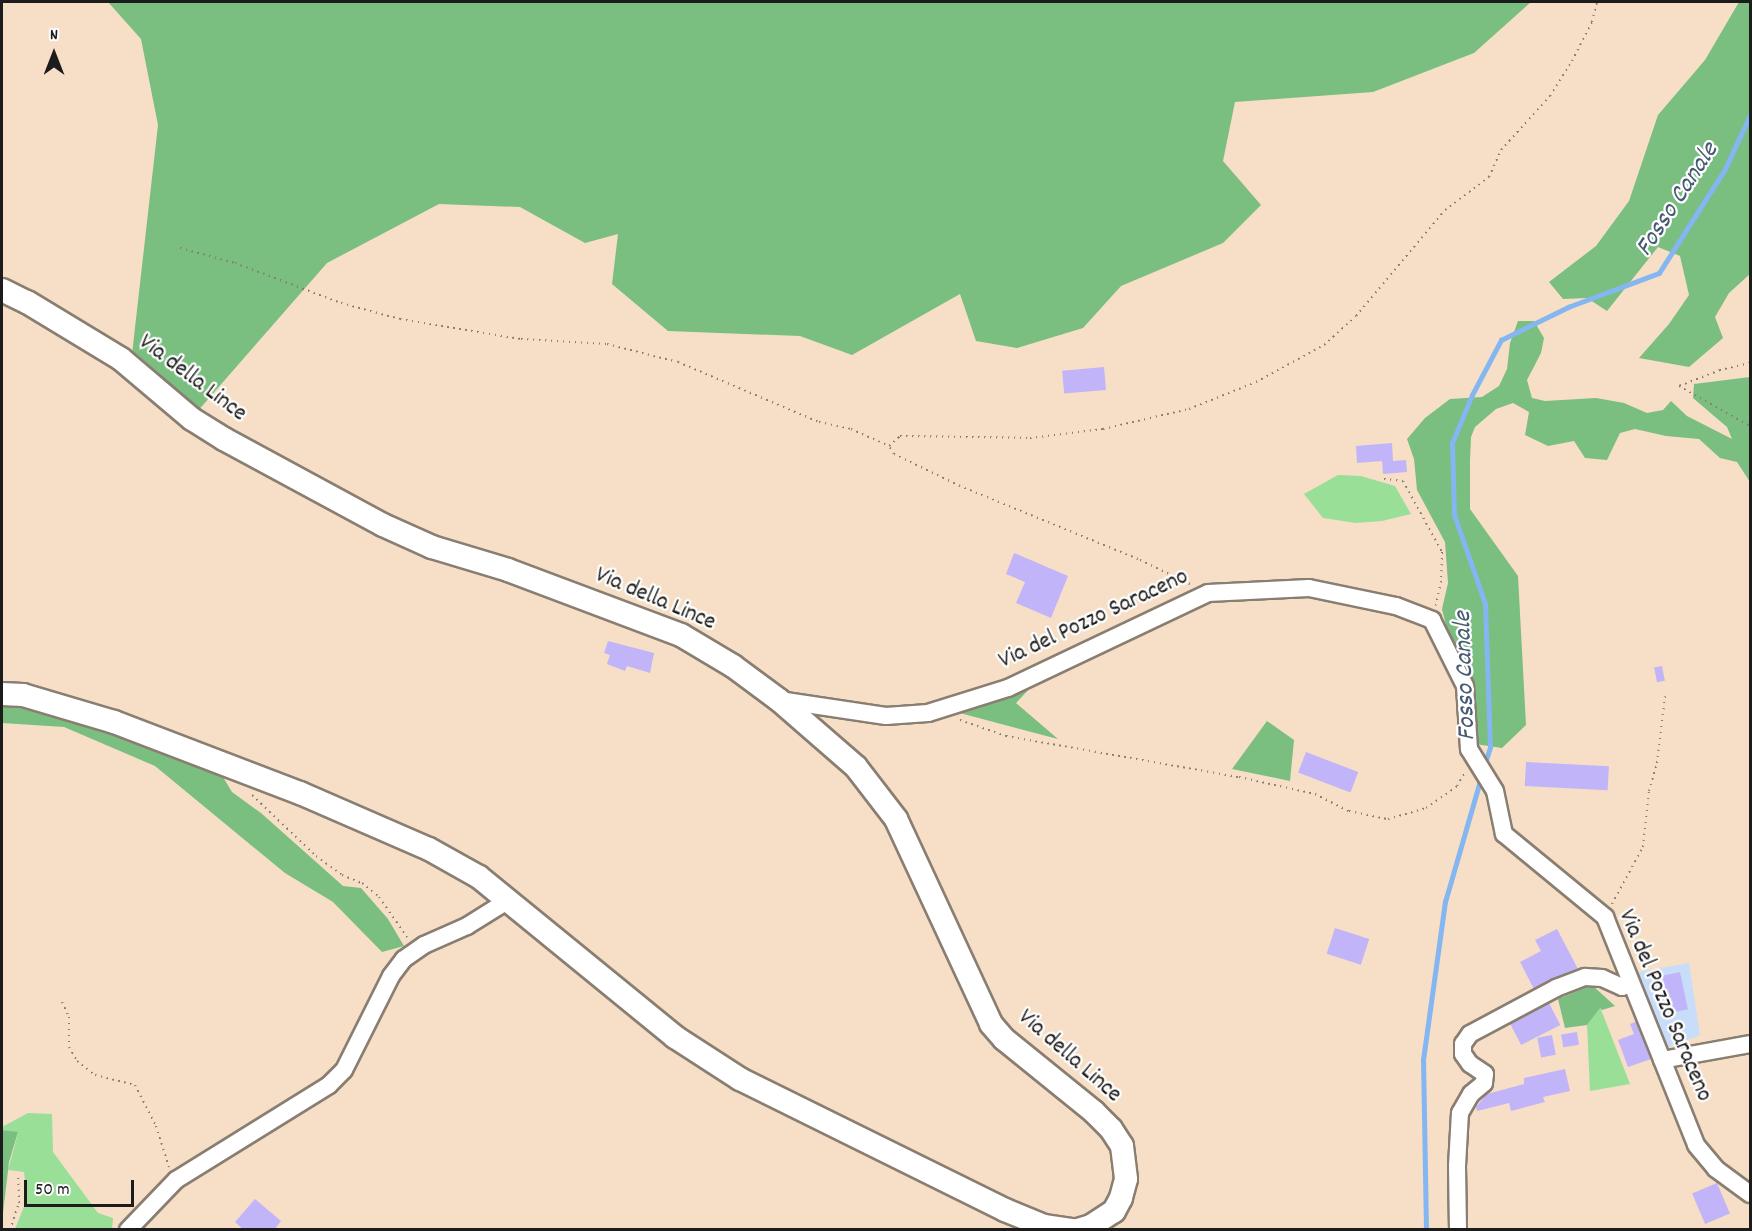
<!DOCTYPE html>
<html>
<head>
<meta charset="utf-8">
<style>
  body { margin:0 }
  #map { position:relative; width:1752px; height:1231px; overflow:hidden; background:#f6dfc6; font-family:Dekko,sans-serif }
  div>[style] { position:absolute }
  .built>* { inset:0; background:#c8ddf9 }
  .green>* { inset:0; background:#99df98 }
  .forest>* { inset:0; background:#7abe80 }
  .stream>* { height:4.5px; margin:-2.25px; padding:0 2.25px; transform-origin:2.25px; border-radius:2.25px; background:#84b6f1 }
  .building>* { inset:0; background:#c1b4f8; transform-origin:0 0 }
  .path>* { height:2px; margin-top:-1px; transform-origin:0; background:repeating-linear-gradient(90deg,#897e71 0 1.5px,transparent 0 6px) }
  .roads { filter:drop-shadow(2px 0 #897e71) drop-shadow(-2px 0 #897e71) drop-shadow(0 2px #897e71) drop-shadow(0 -2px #897e71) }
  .street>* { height:16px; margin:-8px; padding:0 8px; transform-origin:8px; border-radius:8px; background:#fff }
  .secondary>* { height:22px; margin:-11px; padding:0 11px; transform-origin:11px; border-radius:11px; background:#fff }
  span { translate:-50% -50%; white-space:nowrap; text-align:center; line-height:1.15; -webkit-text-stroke:4.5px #fff; paint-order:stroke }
  .street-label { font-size:24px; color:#1c1c1c }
  .water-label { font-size:26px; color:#465a71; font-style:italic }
  .frame { position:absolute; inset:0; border:3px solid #1c1c1c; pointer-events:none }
  .north { position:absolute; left:24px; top:24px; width:60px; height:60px; -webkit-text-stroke:4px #fff; paint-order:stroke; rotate:0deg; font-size:16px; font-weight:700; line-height:24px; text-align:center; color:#1c1c1c }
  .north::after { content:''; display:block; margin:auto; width:21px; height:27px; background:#1c1c1c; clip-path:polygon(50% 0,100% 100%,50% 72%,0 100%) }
  .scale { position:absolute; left:24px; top:1180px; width:110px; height:27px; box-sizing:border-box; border:3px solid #1c1c1c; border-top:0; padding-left:8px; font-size:18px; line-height:21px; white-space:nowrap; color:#1c1c1c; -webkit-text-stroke:4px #fff; paint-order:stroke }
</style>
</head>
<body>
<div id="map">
  <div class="built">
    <i style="clip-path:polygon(1689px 963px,1700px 1035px,1664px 1049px,1633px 973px)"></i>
  </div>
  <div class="green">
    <i style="clip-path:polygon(1338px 475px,1361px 476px,1395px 486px,1411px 514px,1382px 521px,1356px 523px,1323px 518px,1304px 494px)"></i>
    <i style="clip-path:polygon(1600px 1007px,1630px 1084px,1590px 1091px,1587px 1025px)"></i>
    <i style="clip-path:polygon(28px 1113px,52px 1114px,53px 1152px,98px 1213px,113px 1218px,112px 1230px,15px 1229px,27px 1199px,24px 1172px,8px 1170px,18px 1133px,2px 1130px,2px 1127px)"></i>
  </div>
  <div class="forest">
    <i style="clip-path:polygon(108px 2px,1531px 2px,1474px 53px,1373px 92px,1235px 102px,1223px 161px,1261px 205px,1223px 243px,1121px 286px,1083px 328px,1017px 348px,976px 341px,960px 294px,852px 355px,800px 336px,668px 331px,612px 284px,618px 234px,585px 243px,520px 207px,439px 204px,327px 263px,196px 413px,132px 354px,158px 125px,141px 39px)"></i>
    <i style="clip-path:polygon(1739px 2px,1750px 2px,1750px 274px,1729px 293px,1715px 317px,1723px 338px,1689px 367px,1639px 358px,1669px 324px,1689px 295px,1680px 256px,1658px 247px,1607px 311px,1587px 298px,1563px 299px,1549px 282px,1596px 246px,1629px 201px,1658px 115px,1705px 60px)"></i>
    <i style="clip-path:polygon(1518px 321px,1534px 321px,1544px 338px,1541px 353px,1527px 380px,1532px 398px,1545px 401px,1596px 398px,1624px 403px,1647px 413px,1663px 410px,1671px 401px,1687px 416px,1732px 439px,1727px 427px,1693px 398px,1694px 384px,1750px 377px,1750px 482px,1737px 462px,1720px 458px,1699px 439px,1666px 436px,1635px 429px,1620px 433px,1607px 460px,1585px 458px,1574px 441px,1548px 446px,1525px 435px,1529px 412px,1513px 403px,1496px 409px,1475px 427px,1471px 437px,1470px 461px,1470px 509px,1518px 576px,1526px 725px,1502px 748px,1475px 744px,1442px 609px,1448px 583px,1445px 542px,1417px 490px,1414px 459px,1407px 439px,1425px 418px,1450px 399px,1482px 397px,1499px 386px,1507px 369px,1510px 343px)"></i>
    <i style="clip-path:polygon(1032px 686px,1016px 703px,1058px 739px,956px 712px)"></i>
    <i style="clip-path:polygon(2px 701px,18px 702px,217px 767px,232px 792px,261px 813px,343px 886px,361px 888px,388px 919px,404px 946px,382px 952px,333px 902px,285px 873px,155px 766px,64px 727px,2px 723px)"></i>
    <i style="clip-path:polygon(1267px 721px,1294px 740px,1290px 781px,1232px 769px)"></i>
    <i style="clip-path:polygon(1592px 985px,1615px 1006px,1602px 1010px,1600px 1008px,1587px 1025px,1565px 1028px,1558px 999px)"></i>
    <i style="clip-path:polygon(2px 1130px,18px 1132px,9px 1162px,2px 1222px)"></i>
  </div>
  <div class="stream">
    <i style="left:1484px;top:766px;width:20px;rotate:-72deg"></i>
    <i style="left:1490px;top:747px;width:143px;rotate:-92deg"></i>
    <i style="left:1485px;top:604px;width:94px;rotate:-109.2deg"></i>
    <i style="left:1454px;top:515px;width:72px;rotate:-91.6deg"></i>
    <i style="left:1452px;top:443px;width:52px;rotate:-67.4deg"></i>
    <i style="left:1472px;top:395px;width:62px;rotate:-62.2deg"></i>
    <i style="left:1501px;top:340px;width:75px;rotate:-26.2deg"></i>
    <i style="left:1568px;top:307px;width:97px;rotate:-20.5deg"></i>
    <i style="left:1659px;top:273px;width:123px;rotate:-57.6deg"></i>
    <i style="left:1725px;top:169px;width:60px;rotate:-65.2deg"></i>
    <i style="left:1426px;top:1230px;width:170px;rotate:-91deg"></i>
    <i style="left:1423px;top:1060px;width:160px;rotate:-82.1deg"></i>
    <i style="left:1445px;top:902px;width:130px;rotate:-73.9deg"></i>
  </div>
  <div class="building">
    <i style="left:1104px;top:367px;width:23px;height:42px;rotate:85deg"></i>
    <i style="clip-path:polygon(1392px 443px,1393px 461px,1406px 460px,1407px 472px,1383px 474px,1382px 461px,1357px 463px,1356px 446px)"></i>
    <i style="clip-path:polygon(1014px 553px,1068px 576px,1051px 618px,1016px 603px,1025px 582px,1006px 574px)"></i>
    <i style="clip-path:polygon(608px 641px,654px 653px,650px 673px,627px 666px,625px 671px,607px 664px,610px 655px,604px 653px)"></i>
    <i style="left:1662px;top:666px;width:15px;height:8px;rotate:79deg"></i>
    <i style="left:1306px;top:752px;width:56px;height:22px;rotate:21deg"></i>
    <i style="left:1526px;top:762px;width:83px;height:24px;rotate:3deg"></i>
    <i style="left:1335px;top:928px;width:36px;height:27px;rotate:18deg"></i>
    <i style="clip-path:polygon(1557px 929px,1578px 969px,1535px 991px,1520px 962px,1541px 951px,1535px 940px)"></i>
    <i style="left:1680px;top:972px;width:38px;height:18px;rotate:78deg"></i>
    <i style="left:1548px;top:1001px;width:27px;height:44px;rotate:63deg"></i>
    <i style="clip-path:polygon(1640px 1020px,1654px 1058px,1628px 1067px,1618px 1040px,1634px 1034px,1630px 1024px)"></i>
    <i style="left:1577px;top:1032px;width:13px;height:16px;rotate:81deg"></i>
    <i style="left:1552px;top:1035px;width:20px;height:15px;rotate:79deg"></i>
    <i style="clip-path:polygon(1565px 1069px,1570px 1091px,1543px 1097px,1545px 1102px,1511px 1111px,1509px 1103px,1477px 1111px,1476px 1107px,1487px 1094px,1524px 1084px,1524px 1078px)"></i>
    <i style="left:1717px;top:1183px;width:33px;height:27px;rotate:67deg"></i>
    <i style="clip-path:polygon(255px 1199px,281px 1221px,274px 1230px,244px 1230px,235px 1222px)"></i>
  </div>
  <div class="path">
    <i style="left:180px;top:248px;width:57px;rotate:15.3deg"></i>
    <i style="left:235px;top:263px;width:113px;rotate:20.7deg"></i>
    <i style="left:341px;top:303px;width:61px;rotate:15.2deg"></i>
    <i style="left:400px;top:319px;width:123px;rotate:9.4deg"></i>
    <i style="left:521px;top:339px;width:86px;rotate:3.3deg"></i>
    <i style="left:607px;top:344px;width:73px;rotate:14.2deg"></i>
    <i style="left:678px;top:362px;width:153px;rotate:23.1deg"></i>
    <i style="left:819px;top:422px;width:33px;rotate:12deg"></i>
    <i style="left:851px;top:429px;width:42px;rotate:24.1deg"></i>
    <i style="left:1750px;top:363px;width:31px;rotate:167deg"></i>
    <i style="left:1720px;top:370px;width:44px;rotate:158.7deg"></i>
    <i style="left:1679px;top:386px;width:81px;rotate:29.4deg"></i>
    <i style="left:1384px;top:479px;width:19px;rotate:6deg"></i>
    <i style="left:1403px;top:481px;width:81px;rotate:61.2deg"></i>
    <i style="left:1442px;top:552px;width:29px;rotate:92deg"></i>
    <i style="left:1441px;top:581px;width:25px;rotate:102deg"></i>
    <i style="left:1190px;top:584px;width:58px;rotate:-154.3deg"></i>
    <i style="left:1138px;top:559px;width:192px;rotate:-157.7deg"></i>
    <i style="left:960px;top:486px;width:73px;rotate:-154.1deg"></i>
    <i style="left:894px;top:454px;width:9px;rotate:-122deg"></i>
    <i style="left:889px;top:446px;width:15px;rotate:-42deg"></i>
    <i style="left:900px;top:436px;width:130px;rotate:0.9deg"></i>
    <i style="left:1030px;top:438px;width:74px;rotate:-7deg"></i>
    <i style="left:1103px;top:429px;width:88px;rotate:-13.1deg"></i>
    <i style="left:1189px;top:409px;width:72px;rotate:-21.9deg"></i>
    <i style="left:1256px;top:382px;width:77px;rotate:-28.6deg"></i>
    <i style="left:1324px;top:345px;width:43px;rotate:-42.2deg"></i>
    <i style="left:1356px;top:316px;width:138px;rotate:-50deg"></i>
    <i style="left:1445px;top:210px;width:55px;rotate:-36.9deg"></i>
    <i style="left:1489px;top:177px;width:30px;rotate:-66deg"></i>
    <i style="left:1501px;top:150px;width:73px;rotate:-47.8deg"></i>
    <i style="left:1550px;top:96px;width:41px;rotate:-57.8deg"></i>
    <i style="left:1572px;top:61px;width:44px;rotate:-62.9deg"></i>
    <i style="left:1592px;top:22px;width:21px;rotate:-76deg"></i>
    <i style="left:960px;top:720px;width:49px;rotate:19.2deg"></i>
    <i style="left:1006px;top:736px;width:237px;rotate:10deg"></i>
    <i style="left:1239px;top:777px;width:78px;rotate:12.6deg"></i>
    <i style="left:1315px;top:794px;width:38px;rotate:27deg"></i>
    <i style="left:1349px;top:811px;width:40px;rotate:12deg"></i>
    <i style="left:1388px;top:819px;width:40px;rotate:-16deg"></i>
    <i style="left:1426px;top:808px;width:38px;rotate:-35deg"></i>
    <i style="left:1457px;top:786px;width:16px;rotate:-60deg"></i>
    <i style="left:252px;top:795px;width:88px;rotate:43.6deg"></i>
    <i style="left:316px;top:856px;width:32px;rotate:36deg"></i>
    <i style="left:342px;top:875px;width:22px;rotate:22deg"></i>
    <i style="left:362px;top:883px;width:22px;rotate:39deg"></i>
    <i style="left:379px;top:897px;width:49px;rotate:55deg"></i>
    <i style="left:1612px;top:904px;width:65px;rotate:-61.5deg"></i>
    <i style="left:1643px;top:847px;width:56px;rotate:-83.9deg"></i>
    <i style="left:1649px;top:791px;width:29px;rotate:-74deg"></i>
    <i style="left:1657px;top:763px;width:67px;rotate:-83.2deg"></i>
    <i style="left:62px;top:1002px;width:17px;rotate:65deg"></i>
    <i style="left:69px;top:1017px;width:30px;rotate:90deg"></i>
    <i style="left:69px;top:1047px;width:16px;rotate:60deg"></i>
    <i style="left:77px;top:1061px;width:23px;rotate:38deg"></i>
    <i style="left:95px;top:1075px;width:41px;rotate:14deg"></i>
    <i style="left:135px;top:1085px;width:46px;rotate:62.9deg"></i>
    <i style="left:156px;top:1126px;width:43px;rotate:72.4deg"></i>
    <i style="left:10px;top:1230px;width:28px;rotate:-72deg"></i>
    <i style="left:19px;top:1203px;width:28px;rotate:-92deg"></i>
  </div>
  <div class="roads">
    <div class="street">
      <i style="left:779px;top:700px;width:108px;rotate:8.5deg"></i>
      <i style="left:886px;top:716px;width:42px;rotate:-4.1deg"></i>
      <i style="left:928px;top:713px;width:84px;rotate:-17.4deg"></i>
      <i style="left:1008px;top:688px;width:221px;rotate:-25.4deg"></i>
      <i style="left:1208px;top:593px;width:101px;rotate:-2.8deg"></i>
      <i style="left:1309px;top:588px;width:89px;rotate:11.7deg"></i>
      <i style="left:1396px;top:606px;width:39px;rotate:21deg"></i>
      <i style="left:1432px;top:620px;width:74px;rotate:63.4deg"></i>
      <i style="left:1465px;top:686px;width:63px;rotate:86.4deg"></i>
      <i style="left:1469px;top:749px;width:49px;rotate:58.2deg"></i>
      <i style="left:1495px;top:791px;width:44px;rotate:78.2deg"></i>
      <i style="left:1504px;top:834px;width:131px;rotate:39.4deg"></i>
      <i style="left:1605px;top:917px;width:245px;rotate:68.2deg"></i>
      <i style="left:1696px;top:1145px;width:31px;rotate:50deg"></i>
      <i style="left:1716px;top:1169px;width:42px;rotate:36.3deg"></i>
      <i style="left:1662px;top:1060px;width:89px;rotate:-10.3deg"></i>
      <i style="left:128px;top:1230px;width:69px;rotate:-46.2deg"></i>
      <i style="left:176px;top:1180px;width:180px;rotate:-31.8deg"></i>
      <i style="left:329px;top:1085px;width:21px;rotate:-45deg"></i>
      <i style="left:344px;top:1070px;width:105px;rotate:-63.4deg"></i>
      <i style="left:391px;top:976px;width:21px;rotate:-53deg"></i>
      <i style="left:404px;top:959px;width:24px;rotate:-35deg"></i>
      <i style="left:424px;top:945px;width:47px;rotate:-23.8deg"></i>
      <i style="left:467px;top:926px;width:47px;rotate:-32deg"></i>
      <i style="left:1458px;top:1230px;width:64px;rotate:-90.9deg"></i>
      <i style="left:1457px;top:1166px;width:53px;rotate:-86.8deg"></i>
      <i style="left:1460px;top:1113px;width:22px;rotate:-60deg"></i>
      <i style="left:1471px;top:1094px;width:17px;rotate:-40deg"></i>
      <i style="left:1484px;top:1083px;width:9px;rotate:-84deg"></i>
      <i style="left:1485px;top:1074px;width:18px;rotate:-146deg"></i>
      <i style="left:1470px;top:1064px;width:12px;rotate:-125deg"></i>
      <i style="left:1463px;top:1054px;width:10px;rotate:-90deg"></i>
      <i style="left:1463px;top:1044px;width:12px;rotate:-55deg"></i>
      <i style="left:1470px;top:1034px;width:98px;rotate:-28.1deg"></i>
      <i style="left:1556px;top:988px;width:31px;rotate:-21deg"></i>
      <i style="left:1585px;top:977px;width:17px;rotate:3deg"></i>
      <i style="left:1602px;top:978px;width:22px;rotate:24deg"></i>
      <i style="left:1622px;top:987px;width:10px;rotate:-29deg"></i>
    </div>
    <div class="secondary">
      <i style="left:2px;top:290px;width:28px;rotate:26deg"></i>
      <i style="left:27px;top:302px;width:110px;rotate:31.2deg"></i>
      <i style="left:121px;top:359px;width:93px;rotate:40.2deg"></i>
      <i style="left:192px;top:419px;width:38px;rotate:32deg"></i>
      <i style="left:224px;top:439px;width:181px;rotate:28.4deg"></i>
      <i style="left:383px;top:525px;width:54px;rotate:24.2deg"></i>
      <i style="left:432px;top:547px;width:79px;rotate:16.8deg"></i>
      <i style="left:508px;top:570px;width:185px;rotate:20.6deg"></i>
      <i style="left:681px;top:635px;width:61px;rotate:30.8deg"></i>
      <i style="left:733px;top:666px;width:57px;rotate:36.5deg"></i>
      <i style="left:779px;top:700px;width:102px;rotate:41deg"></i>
      <i style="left:856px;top:767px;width:66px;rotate:52.4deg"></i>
      <i style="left:896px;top:819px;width:226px;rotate:65.1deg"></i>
      <i style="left:991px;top:1024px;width:20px;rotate:49deg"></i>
      <i style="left:1004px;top:1039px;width:116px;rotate:39deg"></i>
      <i style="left:1094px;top:1112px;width:24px;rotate:45deg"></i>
      <i style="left:1111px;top:1129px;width:20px;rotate:57deg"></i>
      <i style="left:1122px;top:1146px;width:33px;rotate:83deg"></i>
      <i style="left:1126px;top:1179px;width:20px;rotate:105deg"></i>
      <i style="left:1121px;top:1198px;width:15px;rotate:118deg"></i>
      <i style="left:1114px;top:1211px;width:27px;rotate:147deg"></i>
      <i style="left:1091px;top:1226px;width:14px;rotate:163deg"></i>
      <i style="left:2px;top:694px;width:21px;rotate:3deg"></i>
      <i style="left:23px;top:695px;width:95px;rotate:16.5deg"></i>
      <i style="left:114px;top:722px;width:199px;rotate:20.9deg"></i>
      <i style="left:300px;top:793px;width:141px;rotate:23.5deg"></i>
      <i style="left:429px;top:849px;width:57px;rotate:29.2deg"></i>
      <i style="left:479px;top:877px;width:253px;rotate:39.2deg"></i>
      <i style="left:675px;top:1037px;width:77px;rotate:32.9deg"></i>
      <i style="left:740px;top:1079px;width:296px;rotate:26.3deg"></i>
      <i style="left:1005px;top:1210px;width:42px;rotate:22.3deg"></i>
      <i style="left:1044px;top:1226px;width:29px;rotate:8deg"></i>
    </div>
  </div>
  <div class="street-label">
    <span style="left:192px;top:379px;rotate:37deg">Via della Lince</span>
    <span style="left:655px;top:600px;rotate:23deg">Via della Lince</span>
    <span style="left:1094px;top:620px;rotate:-25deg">Via del Pozzo Saraceno</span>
    <span style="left:1664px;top:1006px;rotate:67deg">Via del Pozzo Saraceno</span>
    <span style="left:1069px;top:1057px;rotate:41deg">Via della Lince</span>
  </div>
  <div class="water-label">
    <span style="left:1678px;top:200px;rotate:-57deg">Fosso Canale</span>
    <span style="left:1466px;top:676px;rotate:-92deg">Fosso Canale</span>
  </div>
  <div class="frame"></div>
  <div class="north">N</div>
  <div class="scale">50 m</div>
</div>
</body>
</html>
